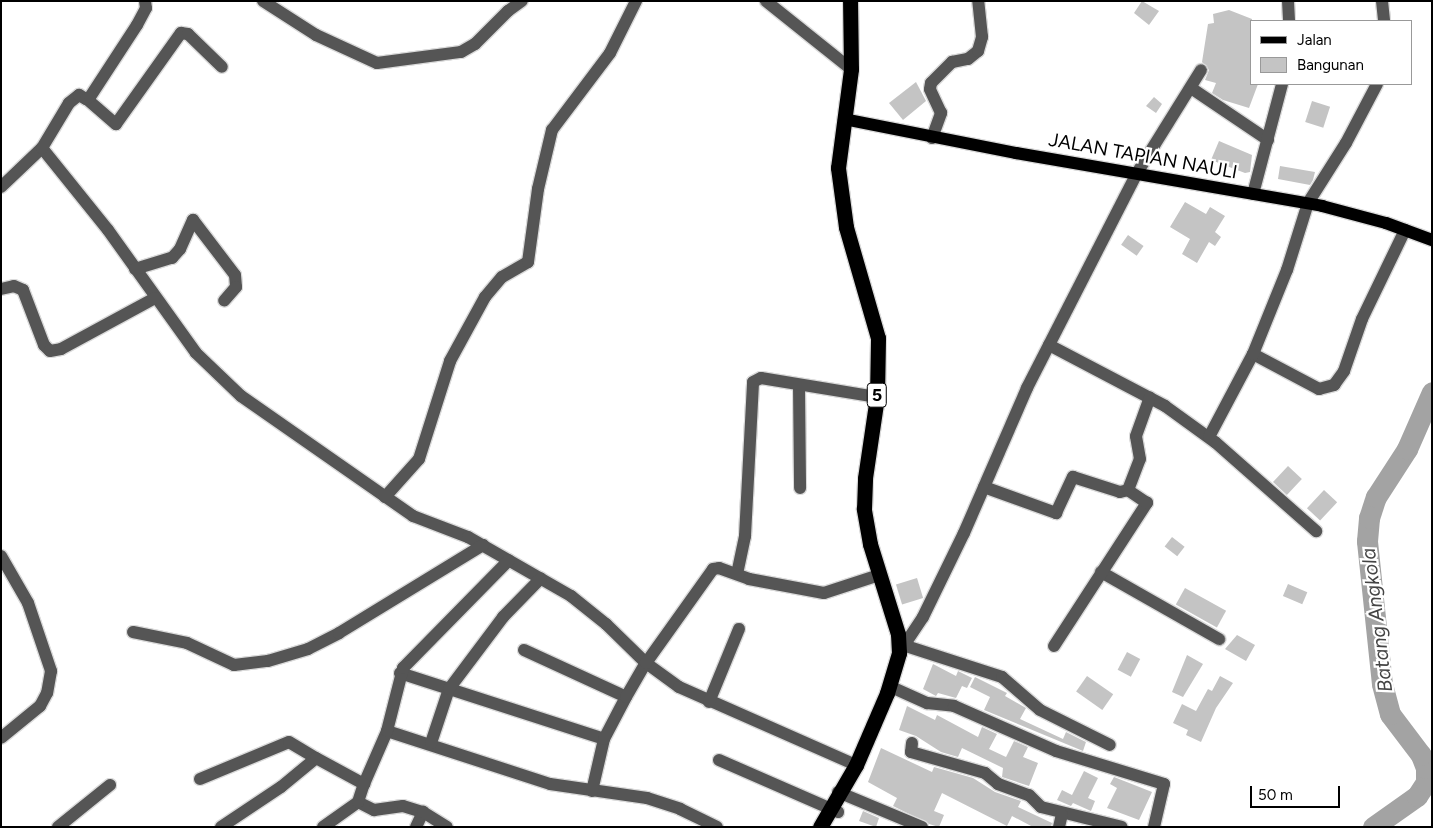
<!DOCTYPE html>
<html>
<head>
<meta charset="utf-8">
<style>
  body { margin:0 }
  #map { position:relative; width:1433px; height:828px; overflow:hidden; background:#fff; font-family:Figtree,sans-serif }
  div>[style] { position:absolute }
  .river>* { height:21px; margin:-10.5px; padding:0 10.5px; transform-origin:10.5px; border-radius:10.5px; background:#a3a3a3 }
  .building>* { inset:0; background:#c4c4c4; transform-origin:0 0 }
  .roads { filter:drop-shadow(1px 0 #dbdbdb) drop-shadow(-1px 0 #dbdbdb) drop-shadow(0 1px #dbdbdb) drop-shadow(0 -1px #dbdbdb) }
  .minor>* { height:12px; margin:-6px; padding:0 6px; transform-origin:6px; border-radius:6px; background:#555 }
  .major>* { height:12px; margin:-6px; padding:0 6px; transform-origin:6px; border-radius:6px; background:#000 }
  .highway>* { height:15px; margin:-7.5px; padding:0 7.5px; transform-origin:7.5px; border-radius:7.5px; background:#000 }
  span { translate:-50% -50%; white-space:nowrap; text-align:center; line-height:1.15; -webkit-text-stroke:4.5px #fff; paint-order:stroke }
  .shield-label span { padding:1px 4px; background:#fff; border:1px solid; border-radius:4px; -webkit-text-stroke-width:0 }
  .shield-label { font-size:18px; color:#000; font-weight:700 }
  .street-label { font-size:19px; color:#000 }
  .water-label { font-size:20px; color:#444; font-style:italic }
  .frame { position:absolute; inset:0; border:2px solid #000; pointer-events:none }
  .legend { position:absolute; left:1250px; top:20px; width:162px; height:65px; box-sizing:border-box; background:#fff; border:1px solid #999; margin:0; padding:6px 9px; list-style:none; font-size:15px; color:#000 }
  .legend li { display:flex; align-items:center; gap:10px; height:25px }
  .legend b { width:25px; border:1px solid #999 }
  .scale { position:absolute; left:1250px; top:786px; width:90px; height:22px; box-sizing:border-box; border:2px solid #000; border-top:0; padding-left:6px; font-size:15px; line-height:18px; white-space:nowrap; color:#000; -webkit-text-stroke:4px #fff; paint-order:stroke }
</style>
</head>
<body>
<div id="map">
  <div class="river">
    <i style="left:1373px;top:827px;width:54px;rotate:-35.2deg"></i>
    <i style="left:1417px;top:796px;width:17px;rotate:-57deg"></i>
    <i style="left:1426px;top:782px;width:14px;rotate:-90deg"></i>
    <i style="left:1426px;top:768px;width:14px;rotate:-111deg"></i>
    <i style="left:1421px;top:755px;width:51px;rotate:-127.1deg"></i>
    <i style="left:1390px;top:714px;width:31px;rotate:-105deg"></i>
    <i style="left:1382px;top:684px;width:144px;rotate:-96deg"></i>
    <i style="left:1367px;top:541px;width:23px;rotate:-85deg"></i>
    <i style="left:1369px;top:518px;width:22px;rotate:-72deg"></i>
    <i style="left:1376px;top:497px;width:57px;rotate:-57.1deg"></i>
    <i style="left:1407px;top:449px;width:62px;rotate:-66.3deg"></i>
  </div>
  <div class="building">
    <i style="clip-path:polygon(1142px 1px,1159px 11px,1149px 25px,1134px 13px)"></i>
    <i style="clip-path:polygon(1229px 10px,1252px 19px,1252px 84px,1258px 84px,1249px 108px,1223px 100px,1212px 93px,1216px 83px,1205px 80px,1209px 70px,1202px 62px,1208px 24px,1214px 23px,1213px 14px)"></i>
    <i style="clip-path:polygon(916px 82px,926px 101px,903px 120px,889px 103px)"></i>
    <i style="clip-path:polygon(1154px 97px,1162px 104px,1156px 113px,1146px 106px)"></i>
    <i style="left:1312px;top:101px;width:19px;height:22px;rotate:18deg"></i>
    <i style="clip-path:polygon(1219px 141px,1252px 155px,1250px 172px,1245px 173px,1211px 160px)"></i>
    <i style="clip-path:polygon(1280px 166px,1315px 172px,1313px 180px,1310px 185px,1278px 179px)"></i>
    <i style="clip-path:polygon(1185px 202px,1206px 214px,1210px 207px,1225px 216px,1215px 232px,1221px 237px,1215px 246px,1209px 242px,1197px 263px,1182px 254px,1190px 239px,1170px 227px)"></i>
    <i style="left:1128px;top:235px;width:19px;height:12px;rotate:35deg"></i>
    <i style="left:1288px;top:466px;width:19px;height:22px;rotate:43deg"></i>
    <i style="left:1324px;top:490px;width:18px;height:25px;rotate:43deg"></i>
    <i style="left:1172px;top:537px;width:16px;height:12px;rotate:38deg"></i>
    <i style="left:917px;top:578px;width:21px;height:22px;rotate:73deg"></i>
    <i style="left:1288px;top:584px;width:21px;height:13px;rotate:23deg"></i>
    <i style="left:1185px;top:588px;width:47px;height:19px;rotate:29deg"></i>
    <i style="clip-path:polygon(1237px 635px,1255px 645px,1246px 661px,1225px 649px)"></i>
    <i style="left:1127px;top:652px;width:15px;height:20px;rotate:28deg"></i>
    <i style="clip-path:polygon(1187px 655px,1203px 664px,1183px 697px,1172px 692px)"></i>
    <i style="clip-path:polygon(933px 664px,956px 676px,958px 671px,972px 678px,967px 688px,962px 686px,956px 698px,938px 693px,936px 696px,923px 689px)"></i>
    <i style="left:1087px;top:676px;width:32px;height:19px;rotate:35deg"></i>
    <i style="clip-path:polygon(1220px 676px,1233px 683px,1216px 708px,1201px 742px,1186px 735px,1188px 730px,1173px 723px,1182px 704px,1196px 711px,1208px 689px,1212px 691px)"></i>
    <i style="clip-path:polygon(975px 677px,1007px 693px,1005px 696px,1026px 708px,1020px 719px,1063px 739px,1066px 732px,1086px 742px,1083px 751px,984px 710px,990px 697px,970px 687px)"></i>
    <i style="clip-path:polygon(907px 706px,935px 720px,937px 715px,978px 737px,982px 727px,997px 734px,989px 749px,1006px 757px,1014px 741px,1028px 747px,1023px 757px,1038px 763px,1029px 786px,1002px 777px,1003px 768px,962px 748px,958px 757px,941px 752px,916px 736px,899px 730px)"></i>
    <i style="clip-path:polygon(881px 748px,932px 772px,934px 767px,973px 778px,995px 792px,1021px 801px,1018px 807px,1052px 823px,1051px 827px,1033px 827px,1012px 816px,1007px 826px,942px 793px,934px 811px,944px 815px,939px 827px,929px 824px,893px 806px,897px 798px,868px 782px)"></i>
    <i style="clip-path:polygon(1084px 771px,1098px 778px,1088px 798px,1095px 801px,1091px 811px,1073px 803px,1071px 806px,1057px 800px,1062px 790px,1072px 795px)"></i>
    <i style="clip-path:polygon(1114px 777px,1152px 792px,1139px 820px,1107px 808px,1117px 788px,1110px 784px)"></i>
    <i style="clip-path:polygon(863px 811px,879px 818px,876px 827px,859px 821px)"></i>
  </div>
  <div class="roads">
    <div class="minor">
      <i style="left:263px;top:1px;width:63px;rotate:32.7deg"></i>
      <i style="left:316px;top:35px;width:67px;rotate:24.7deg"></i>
      <i style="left:377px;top:63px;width:85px;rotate:-7.5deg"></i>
      <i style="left:461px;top:52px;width:16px;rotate:-30deg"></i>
      <i style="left:475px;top:44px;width:47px;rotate:-45deg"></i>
      <i style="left:508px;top:11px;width:17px;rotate:-36deg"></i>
      <i style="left:766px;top:1px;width:109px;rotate:38.7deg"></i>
      <i style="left:1288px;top:1px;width:20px;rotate:87deg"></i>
      <i style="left:1382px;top:1px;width:20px;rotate:84deg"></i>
      <i style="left:1191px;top:88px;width:93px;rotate:34deg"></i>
      <i style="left:88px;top:100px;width:37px;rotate:41deg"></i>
      <i style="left:116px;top:124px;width:112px;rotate:-54.5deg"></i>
      <i style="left:181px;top:33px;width:7px;rotate:8deg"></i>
      <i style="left:188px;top:34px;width:47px;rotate:44.1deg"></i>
      <i style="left:932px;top:138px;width:27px;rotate:-70deg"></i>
      <i style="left:941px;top:113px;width:26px;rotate:-115deg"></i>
      <i style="left:930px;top:89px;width:6px;rotate:-81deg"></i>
      <i style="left:931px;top:83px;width:30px;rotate:-45deg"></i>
      <i style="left:952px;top:62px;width:16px;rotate:-11deg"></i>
      <i style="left:968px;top:59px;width:13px;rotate:-39deg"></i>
      <i style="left:978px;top:51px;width:15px;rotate:-74deg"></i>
      <i style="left:982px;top:37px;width:36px;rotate:-96deg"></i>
      <i style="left:42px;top:148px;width:105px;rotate:51.2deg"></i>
      <i style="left:108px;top:230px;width:151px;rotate:54.4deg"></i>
      <i style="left:196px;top:353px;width:62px;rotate:43.7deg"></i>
      <i style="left:241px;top:396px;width:210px;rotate:34.9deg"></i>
      <i style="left:413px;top:516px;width:59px;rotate:20.9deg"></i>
      <i style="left:468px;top:537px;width:119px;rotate:29.8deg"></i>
      <i style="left:571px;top:596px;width:45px;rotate:38.7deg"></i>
      <i style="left:606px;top:624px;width:56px;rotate:44.3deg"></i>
      <i style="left:646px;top:663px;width:41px;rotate:36deg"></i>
      <i style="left:679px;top:687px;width:193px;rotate:23.8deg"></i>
      <i style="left:1px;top:187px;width:57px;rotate:-43.6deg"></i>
      <i style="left:42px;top:148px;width:52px;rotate:-59deg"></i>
      <i style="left:69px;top:103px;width:13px;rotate:-39deg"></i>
      <i style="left:79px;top:95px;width:8px;rotate:30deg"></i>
      <i style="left:86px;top:99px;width:4px;rotate:-27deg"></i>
      <i style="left:90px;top:97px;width:86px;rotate:-56.9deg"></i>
      <i style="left:137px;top:25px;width:19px;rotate:-62deg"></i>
      <i style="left:146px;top:8px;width:7px;rotate:-98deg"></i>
      <i style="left:1253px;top:194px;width:114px;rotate:-75.2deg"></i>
      <i style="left:135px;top:269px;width:39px;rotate:-17deg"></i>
      <i style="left:172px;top:258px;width:12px;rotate:-48deg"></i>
      <i style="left:180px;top:249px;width:32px;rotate:-66deg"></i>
      <i style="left:193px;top:220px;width:69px;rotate:52.6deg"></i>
      <i style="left:235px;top:275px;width:12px;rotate:85deg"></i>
      <i style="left:236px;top:287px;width:18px;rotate:131deg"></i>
      <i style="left:1px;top:289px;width:13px;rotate:-13deg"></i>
      <i style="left:14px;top:286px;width:10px;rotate:24deg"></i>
      <i style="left:23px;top:290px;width:59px;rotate:69.1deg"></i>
      <i style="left:44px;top:345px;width:8px;rotate:45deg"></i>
      <i style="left:50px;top:351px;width:11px;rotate:-10deg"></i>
      <i style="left:61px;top:349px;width:107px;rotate:-28.5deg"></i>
      <i style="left:1049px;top:345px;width:131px;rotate:27.7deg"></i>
      <i style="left:1165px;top:406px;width:62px;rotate:35.8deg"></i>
      <i style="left:1215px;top:442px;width:135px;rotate:41.4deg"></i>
      <i style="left:1253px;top:354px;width:75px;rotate:27.9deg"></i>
      <i style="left:1319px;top:389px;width:16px;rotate:-15deg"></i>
      <i style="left:1334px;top:385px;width:17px;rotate:-54deg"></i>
      <i style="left:1344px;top:371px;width:55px;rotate:-70.9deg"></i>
      <i style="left:1362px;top:319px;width:99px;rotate:-64.2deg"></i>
      <i style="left:799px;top:386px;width:102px;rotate:89.4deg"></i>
      <i style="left:1209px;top:437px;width:94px;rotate:-62.1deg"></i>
      <i style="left:1253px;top:354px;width:91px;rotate:-68deg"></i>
      <i style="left:1287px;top:270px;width:70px;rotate:-72.6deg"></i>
      <i style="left:1308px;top:203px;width:71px;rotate:-57.7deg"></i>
      <i style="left:1346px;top:143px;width:67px;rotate:-62.3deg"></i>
      <i style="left:984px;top:487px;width:77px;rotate:19.9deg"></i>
      <i style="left:1056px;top:513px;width:40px;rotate:-65deg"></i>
      <i style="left:1073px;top:477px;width:49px;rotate:17.7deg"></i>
      <i style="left:1120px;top:492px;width:8px;rotate:-14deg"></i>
      <i style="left:385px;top:497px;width:51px;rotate:-48.2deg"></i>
      <i style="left:419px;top:459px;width:103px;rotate:-72.4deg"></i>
      <i style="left:450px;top:361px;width:73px;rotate:-61.3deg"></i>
      <i style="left:485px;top:297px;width:26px;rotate:-50deg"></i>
      <i style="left:502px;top:277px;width:30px;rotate:-30deg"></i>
      <i style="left:528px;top:262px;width:74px;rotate:-82.2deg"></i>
      <i style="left:538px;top:189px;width:61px;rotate:-76.7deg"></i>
      <i style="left:552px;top:130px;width:96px;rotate:-53deg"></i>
      <i style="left:610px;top:53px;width:58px;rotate:-63.4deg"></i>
      <i style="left:1px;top:556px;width:54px;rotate:60.1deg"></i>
      <i style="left:28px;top:603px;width:72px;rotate:71.3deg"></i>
      <i style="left:51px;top:671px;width:22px;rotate:100deg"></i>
      <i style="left:47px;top:693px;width:15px;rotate:118deg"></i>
      <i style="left:40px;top:706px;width:50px;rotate:140.6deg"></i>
      <i style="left:1101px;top:572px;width:136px;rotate:29.6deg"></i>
      <i style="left:737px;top:574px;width:39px;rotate:-78deg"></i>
      <i style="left:745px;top:536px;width:154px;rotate:-87deg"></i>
      <i style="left:753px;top:382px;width:9px;rotate:-27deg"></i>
      <i style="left:761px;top:378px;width:118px;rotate:9.3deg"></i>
      <i style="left:133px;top:632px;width:55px;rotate:11.5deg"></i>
      <i style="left:187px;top:643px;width:52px;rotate:25.1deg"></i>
      <i style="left:234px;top:665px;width:34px;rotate:-7deg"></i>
      <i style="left:268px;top:661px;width:42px;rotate:-16.7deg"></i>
      <i style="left:308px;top:649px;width:35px;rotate:-27deg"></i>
      <i style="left:339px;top:633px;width:169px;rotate:-31.4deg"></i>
      <i style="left:906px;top:646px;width:101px;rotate:17.9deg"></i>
      <i style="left:1002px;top:677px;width:50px;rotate:41deg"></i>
      <i style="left:1040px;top:710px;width:78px;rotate:26.6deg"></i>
      <i style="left:1054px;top:646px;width:171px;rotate:-57deg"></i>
      <i style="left:1147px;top:503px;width:23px;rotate:-146deg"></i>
      <i style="left:1128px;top:490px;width:33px;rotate:-69deg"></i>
      <i style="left:1140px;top:459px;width:23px;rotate:-100deg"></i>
      <i style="left:1136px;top:436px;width:41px;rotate:-70.3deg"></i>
      <i style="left:524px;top:650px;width:112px;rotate:24.7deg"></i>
      <i style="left:899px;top:653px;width:43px;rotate:-56.3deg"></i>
      <i style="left:923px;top:617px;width:93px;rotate:-64deg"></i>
      <i style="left:964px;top:533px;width:158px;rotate:-66.5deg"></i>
      <i style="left:1027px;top:388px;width:242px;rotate:-62.9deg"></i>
      <i style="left:1137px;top:173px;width:121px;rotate:-58.1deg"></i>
      <i style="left:400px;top:673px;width:214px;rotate:17.9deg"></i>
      <i style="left:889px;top:686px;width:42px;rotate:24.1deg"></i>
      <i style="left:927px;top:703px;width:27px;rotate:6deg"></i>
      <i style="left:954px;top:706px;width:111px;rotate:23.8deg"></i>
      <i style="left:1056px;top:751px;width:113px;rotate:17deg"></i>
      <i style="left:1164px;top:784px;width:44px;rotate:103.1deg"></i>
      <i style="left:709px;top:702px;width:79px;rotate:-67.7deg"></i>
      <i style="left:387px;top:731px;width:171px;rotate:18deg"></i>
      <i style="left:550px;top:784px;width:98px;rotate:8.2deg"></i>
      <i style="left:647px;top:798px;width:35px;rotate:18deg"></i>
      <i style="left:680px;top:809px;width:41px;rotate:25.9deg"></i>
      <i style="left:431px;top:743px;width:57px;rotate:-71.6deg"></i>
      <i style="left:449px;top:689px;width:90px;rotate:-53.1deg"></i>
      <i style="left:503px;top:617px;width:54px;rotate:-45.7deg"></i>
      <i style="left:912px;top:743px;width:9px;rotate:96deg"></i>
      <i style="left:911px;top:752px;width:77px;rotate:15.8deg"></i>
      <i style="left:985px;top:773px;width:17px;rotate:40deg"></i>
      <i style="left:998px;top:784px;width:33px;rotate:20deg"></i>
      <i style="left:1029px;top:795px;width:17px;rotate:45deg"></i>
      <i style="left:1041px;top:807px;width:83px;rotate:13.9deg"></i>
      <i style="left:719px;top:760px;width:130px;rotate:23.6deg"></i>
      <i style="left:200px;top:779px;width:96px;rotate:-22.6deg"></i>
      <i style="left:289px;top:742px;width:31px;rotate:31deg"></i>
      <i style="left:592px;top:791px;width:53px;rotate:-77deg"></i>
      <i style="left:604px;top:739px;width:47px;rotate:-62.4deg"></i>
      <i style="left:626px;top:697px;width:39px;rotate:-60deg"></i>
      <i style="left:646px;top:663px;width:115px;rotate:-54.5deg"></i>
      <i style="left:713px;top:569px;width:6px;rotate:-9deg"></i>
      <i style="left:719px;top:568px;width:32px;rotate:20deg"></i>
      <i style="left:749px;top:579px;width:76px;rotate:10.6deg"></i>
      <i style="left:824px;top:593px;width:58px;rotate:-18.1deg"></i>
      <i style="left:838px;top:792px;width:91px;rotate:22.6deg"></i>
      <i style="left:358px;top:802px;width:18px;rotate:27deg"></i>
      <i style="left:374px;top:810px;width:29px;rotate:-8deg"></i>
      <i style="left:403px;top:806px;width:21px;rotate:17deg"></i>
      <i style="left:58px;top:827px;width:67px;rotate:-38.9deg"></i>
      <i style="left:221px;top:827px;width:72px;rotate:-33.7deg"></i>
      <i style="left:281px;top:787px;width:45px;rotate:-39.6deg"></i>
      <i style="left:316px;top:758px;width:55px;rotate:28.4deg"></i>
      <i style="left:364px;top:784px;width:58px;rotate:-66.5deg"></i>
      <i style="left:387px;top:731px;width:65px;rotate:-75.7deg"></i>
      <i style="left:403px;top:668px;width:151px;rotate:-45.5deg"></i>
      <i style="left:323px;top:827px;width:43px;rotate:-35.5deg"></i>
      <i style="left:358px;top:802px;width:19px;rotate:-72deg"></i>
      <i style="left:416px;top:827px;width:17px;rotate:-65deg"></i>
      <i style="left:423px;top:812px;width:28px;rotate:32deg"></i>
      <i style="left:1059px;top:827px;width:13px;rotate:-77deg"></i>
    </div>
    <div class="major">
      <i style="left:844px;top:119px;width:175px;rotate:11.2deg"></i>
      <i style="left:1016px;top:153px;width:311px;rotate:9.8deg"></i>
      <i style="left:1322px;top:206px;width:66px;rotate:14.9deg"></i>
      <i style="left:1386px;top:223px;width:49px;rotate:20.3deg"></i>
    </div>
    <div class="highway">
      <i style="left:820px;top:827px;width:72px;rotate:-59.9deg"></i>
      <i style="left:856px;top:765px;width:78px;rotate:-66.7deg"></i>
      <i style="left:887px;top:693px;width:42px;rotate:-73.3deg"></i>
      <i style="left:899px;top:653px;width:19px;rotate:-93deg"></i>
      <i style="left:898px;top:634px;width:94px;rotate:-107.3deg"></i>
      <i style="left:870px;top:544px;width:36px;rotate:-100deg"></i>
      <i style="left:864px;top:509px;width:31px;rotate:-88deg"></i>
      <i style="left:865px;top:478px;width:82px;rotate:-81.6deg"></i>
      <i style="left:877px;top:397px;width:59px;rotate:-89deg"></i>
      <i style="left:878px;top:338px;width:116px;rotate:-106.1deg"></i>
      <i style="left:846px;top:227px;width:60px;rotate:-97.7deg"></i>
      <i style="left:838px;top:168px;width:100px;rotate:-82.5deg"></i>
      <i style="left:851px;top:69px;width:68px;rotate:-90.8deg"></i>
    </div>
  </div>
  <div class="shield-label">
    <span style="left:877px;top:395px">5</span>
  </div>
  <div class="street-label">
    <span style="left:1143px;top:156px;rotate:10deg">JALAN TAPIAN NAULI</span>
  </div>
  <div class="water-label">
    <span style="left:1377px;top:620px;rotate:-97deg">Batang Angkola</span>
  </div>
  <div class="frame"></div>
  <ul class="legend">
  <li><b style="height:6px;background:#000"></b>Jalan</li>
  <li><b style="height:14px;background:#c4c4c4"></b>Bangunan</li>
  </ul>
  <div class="scale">50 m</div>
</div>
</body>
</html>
